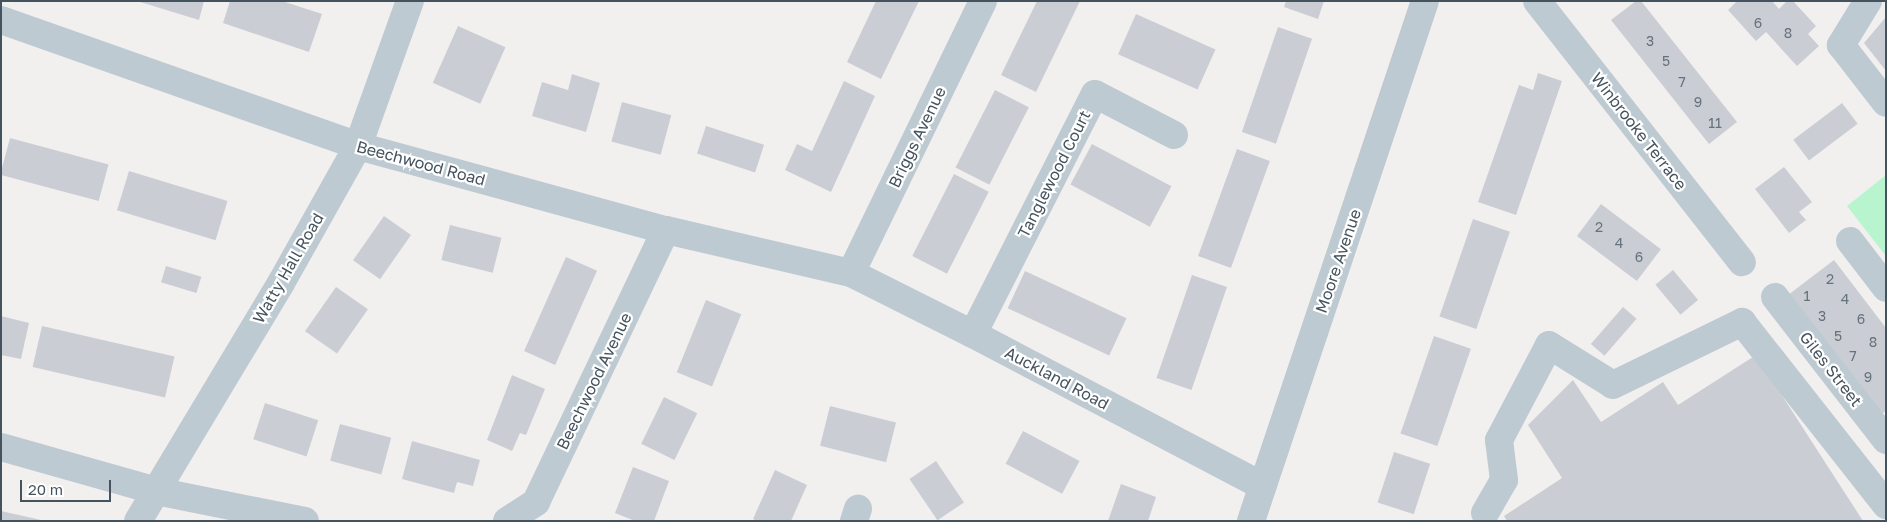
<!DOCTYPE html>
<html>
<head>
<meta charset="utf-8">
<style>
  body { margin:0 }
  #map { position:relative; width:1887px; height:522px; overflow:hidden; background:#f2efef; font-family:"Golos Text",sans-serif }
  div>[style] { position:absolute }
  .green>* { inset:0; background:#b8f4ce }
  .building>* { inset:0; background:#caced4; transform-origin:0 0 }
  .minor>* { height:28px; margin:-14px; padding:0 14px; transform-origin:14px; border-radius:14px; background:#becad2 }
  span { translate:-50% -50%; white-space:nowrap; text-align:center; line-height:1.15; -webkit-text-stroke:4.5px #fff; paint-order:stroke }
  .number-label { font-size:14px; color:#66727c }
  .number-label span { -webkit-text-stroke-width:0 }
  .street-label { font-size:16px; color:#45535e }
  .frame { position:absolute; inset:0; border:2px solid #45535e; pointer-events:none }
  .scale { position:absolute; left:20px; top:480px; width:91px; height:22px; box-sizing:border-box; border:2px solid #45535e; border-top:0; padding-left:6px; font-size:15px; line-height:18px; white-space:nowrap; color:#45535e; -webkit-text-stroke:4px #fff; paint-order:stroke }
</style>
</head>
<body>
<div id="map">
  <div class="green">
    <i style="clip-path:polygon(1886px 175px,1886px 256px,1847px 206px)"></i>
  </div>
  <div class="building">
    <i style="clip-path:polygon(137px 1px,204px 1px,199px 20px)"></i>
    <i style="clip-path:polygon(230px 1px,282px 1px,322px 14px,309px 52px,223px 23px)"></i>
    <i style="clip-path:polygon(876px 1px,919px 1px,881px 79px,847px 62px)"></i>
    <i style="clip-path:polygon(1037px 1px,1080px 1px,1036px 92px,1001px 75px)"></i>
    <i style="clip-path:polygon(1286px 1px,1324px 1px,1318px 19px,1284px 7px)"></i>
    <i style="clip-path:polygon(1636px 1px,1641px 1px,1737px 122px,1709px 144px,1611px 20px)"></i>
    <i style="clip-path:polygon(1737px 1px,1772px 1px,1779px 9px,1787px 1px,1793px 1px,1816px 26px,1808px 34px,1819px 46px,1797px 66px,1766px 32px,1756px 41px,1728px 10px)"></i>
    <i style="left:1136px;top:14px;width:87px;height:44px;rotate:24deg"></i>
    <i style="clip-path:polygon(1886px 17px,1886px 71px,1864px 43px)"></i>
    <i style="left:458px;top:26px;width:52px;height:62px;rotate:24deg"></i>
    <i style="left:1278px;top:27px;width:36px;height:111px;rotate:19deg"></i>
    <i style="clip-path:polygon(1538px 73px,1562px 81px,1516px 215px,1478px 202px,1519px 85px,1533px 90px)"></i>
    <i style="clip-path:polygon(572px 74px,600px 83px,586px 132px,532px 116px,542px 82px,568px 90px)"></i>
    <i style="clip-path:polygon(844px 81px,875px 96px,831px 192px,785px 170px,797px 144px,812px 151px)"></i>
    <i style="left:995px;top:90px;width:38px;height:87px;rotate:27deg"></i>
    <i style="left:622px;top:102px;width:51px;height:41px;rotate:15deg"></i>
    <i style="left:1842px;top:103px;width:26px;height:61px;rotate:53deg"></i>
    <i style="left:706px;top:126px;width:61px;height:29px;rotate:18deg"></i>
    <i style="left:10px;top:138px;width:102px;height:38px;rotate:15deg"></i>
    <i style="left:1092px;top:144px;width:90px;height:46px;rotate:28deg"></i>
    <i style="left:1237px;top:149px;width:35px;height:114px;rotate:20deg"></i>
    <i style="clip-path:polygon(1784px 167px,1812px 202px,1799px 212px,1806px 220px,1789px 233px,1755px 189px)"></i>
    <i style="left:129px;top:171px;width:103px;height:41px;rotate:17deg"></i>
    <i style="left:954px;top:174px;width:39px;height:92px;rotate:27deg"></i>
    <i style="left:1601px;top:204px;width:75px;height:40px;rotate:37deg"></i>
    <i style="left:384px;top:216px;width:33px;height:54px;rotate:35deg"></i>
    <i style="left:1473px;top:219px;width:39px;height:103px;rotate:19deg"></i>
    <i style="left:450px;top:225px;width:53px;height:36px;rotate:14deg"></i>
    <i style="left:566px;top:257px;width:34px;height:103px;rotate:24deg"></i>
    <i style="clip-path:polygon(1834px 260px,1886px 328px,1886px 411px,1880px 415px,1788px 295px)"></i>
    <i style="left:166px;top:266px;width:37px;height:17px;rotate:17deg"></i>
    <i style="left:1673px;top:270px;width:39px;height:23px;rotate:50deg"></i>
    <i style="left:1025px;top:271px;width:112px;height:41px;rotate:25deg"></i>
    <i style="left:1192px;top:275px;width:37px;height:109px;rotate:19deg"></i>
    <i style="left:336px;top:287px;width:39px;height:54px;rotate:35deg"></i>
    <i style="left:706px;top:300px;width:38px;height:78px;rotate:22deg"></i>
    <i style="left:1623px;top:307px;width:18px;height:49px;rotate:41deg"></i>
    <i style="clip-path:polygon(1px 316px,29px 323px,21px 359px,1px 355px)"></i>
    <i style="left:42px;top:326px;width:136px;height:42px;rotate:13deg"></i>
    <i style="left:1434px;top:336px;width:39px;height:103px;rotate:19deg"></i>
    <i style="clip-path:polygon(1756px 355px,1863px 521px,1507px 521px,1504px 516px,1562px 478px,1528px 425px,1573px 380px,1601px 422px,1663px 382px,1678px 405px)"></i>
    <i style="clip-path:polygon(512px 375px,545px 389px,526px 435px,520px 433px,512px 451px,487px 440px)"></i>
    <i style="left:664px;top:397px;width:37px;height:52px;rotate:26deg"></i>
    <i style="left:265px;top:403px;width:56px;height:38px;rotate:18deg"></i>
    <i style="left:830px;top:406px;width:68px;height:41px;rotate:14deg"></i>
    <i style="left:340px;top:424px;width:53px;height:38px;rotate:15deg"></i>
    <i style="left:1023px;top:431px;width:64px;height:37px;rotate:28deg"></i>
    <i style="clip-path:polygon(412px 441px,480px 460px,473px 486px,457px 482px,454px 493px,402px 479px)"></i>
    <i style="left:1394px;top:452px;width:38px;height:53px;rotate:18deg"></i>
    <i style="left:936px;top:461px;width:50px;height:32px;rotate:56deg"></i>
    <i style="clip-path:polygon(633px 467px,669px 481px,654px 521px,635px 521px,615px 513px)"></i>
    <i style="clip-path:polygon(775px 470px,807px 485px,791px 521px,757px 521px,753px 519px)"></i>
    <i style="clip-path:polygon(1121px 484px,1156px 497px,1148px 521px,1108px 521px)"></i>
    <i style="clip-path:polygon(1px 511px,41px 520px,41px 521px,1px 521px)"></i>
  </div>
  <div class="minor">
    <i style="left:1537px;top:1px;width:332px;rotate:51.9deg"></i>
    <i style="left:1868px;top:1px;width:52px;rotate:121.5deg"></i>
    <i style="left:1841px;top:45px;width:73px;rotate:52.2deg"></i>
    <i style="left:1px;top:20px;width:379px;rotate:19.4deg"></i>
    <i style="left:358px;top:146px;width:319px;rotate:15.3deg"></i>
    <i style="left:666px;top:230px;width:190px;rotate:13.1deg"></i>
    <i style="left:851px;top:273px;width:136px;rotate:26.6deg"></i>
    <i style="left:973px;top:334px;width:327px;rotate:27.7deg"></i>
    <i style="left:1850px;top:241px;width:59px;rotate:52.5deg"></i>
    <i style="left:851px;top:273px;width:302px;rotate:-64.1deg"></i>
    <i style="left:1775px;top:297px;width:181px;rotate:52.2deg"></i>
    <i style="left:973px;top:334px;width:269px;rotate:-63.1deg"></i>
    <i style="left:1095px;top:94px;width:89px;rotate:27.4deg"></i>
    <i style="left:1px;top:447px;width:161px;rotate:15.8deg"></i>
    <i style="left:156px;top:491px;width:152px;rotate:11.4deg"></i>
    <i style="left:1485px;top:513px;width:38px;rotate:-60deg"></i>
    <i style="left:1504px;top:480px;width:40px;rotate:-97.1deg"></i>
    <i style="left:1499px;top:440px;width:107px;rotate:-62.2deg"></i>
    <i style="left:1549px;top:345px;width:75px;rotate:32deg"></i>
    <i style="left:1613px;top:385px;width:144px;rotate:-26deg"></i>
    <i style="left:1742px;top:322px;width:233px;rotate:51.8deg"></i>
    <i style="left:138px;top:521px;width:278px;rotate:-59deg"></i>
    <i style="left:281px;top:283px;width:157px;rotate:-60.7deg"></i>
    <i style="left:358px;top:146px;width:154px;rotate:-70.3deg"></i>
    <i style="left:507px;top:521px;width:35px;rotate:-33deg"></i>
    <i style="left:536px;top:502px;width:301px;rotate:-64.5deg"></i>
    <i style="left:854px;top:521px;width:13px;rotate:-72deg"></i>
    <i style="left:1251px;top:521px;width:548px;rotate:-71.5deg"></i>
  </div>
  <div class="number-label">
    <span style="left:1758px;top:23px">6</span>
    <span style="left:1788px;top:33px">8</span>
    <span style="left:1650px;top:41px">3</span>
    <span style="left:1666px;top:61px">5</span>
    <span style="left:1682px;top:82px">7</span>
    <span style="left:1698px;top:102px">9</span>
    <span style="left:1715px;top:123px">11</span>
    <span style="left:1599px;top:227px">2</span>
    <span style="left:1619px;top:243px">4</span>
    <span style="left:1639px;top:257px">6</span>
    <span style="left:1830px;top:279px">2</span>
    <span style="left:1807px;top:296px">1</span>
    <span style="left:1845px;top:299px">4</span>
    <span style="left:1822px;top:316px">3</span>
    <span style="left:1861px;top:319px">6</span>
    <span style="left:1838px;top:336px">5</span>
    <span style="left:1873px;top:342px">8</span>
    <span style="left:1853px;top:356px">7</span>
    <span style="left:1868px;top:377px">9</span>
  </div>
  <div class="street-label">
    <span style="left:1639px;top:131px;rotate:52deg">Winbrooke Terrace</span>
    <span style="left:917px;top:137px;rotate:-64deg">Briggs Avenue</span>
    <span style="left:421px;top:163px;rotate:15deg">Beechwood Road</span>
    <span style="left:1054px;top:174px;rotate:-63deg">Tanglewood Court</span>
    <span style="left:1338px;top:261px;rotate:-71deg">Moore Avenue</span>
    <span style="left:288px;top:268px;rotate:-60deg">Watty Hall Road</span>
    <span style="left:1831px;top:369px;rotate:52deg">Giles Street</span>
    <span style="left:1057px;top:378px;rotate:28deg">Auckland Road</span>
    <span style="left:594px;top:381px;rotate:-64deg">Beechwood Avenue</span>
  </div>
  <div class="frame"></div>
  <div class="scale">20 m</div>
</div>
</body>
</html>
